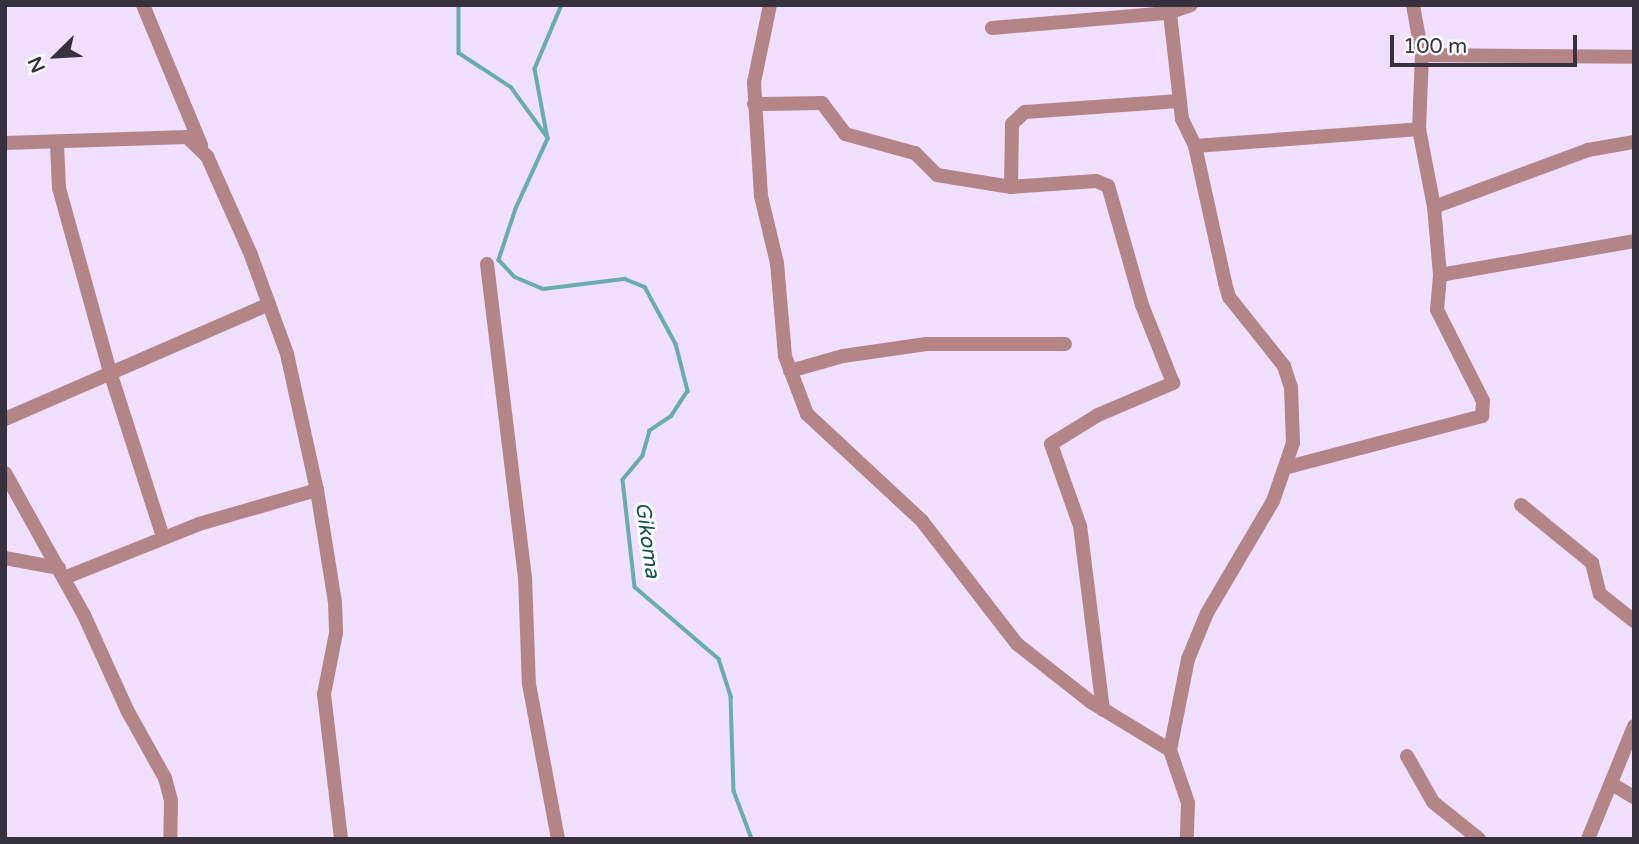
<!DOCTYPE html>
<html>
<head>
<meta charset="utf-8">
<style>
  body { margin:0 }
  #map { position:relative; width:1639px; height:844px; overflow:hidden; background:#f0dfff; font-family:"Varela Round",sans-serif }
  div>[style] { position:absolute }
  .stream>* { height:3.5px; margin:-1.75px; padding:0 1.75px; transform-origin:1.75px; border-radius:1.75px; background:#67acae }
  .minor>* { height:14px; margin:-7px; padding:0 7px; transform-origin:7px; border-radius:7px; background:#b48587 }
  span { translate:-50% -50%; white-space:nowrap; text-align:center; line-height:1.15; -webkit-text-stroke:6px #fff; paint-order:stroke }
  .water-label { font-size:21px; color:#145153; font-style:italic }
  .frame { position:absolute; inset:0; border:7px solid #37303d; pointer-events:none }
  .north { position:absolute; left:21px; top:21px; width:70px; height:70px; -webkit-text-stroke:5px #fff; paint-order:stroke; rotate:246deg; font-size:19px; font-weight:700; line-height:28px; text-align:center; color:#37303d }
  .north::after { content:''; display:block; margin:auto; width:24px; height:32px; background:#37303d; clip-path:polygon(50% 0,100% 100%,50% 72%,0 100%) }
  .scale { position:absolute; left:1390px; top:35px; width:187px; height:32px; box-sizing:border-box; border:4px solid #37303d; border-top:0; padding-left:9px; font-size:21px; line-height:24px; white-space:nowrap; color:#37303d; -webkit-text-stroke:5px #fff; paint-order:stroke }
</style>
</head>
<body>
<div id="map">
  <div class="stream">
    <i style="left:459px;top:5px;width:48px;rotate:90deg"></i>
    <i style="left:459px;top:53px;width:62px;rotate:33.2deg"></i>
    <i style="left:511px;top:87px;width:63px;rotate:54deg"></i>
    <i style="left:562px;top:5px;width:69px;rotate:112.9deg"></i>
    <i style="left:535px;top:69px;width:71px;rotate:79.5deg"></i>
    <i style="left:548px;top:139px;width:77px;rotate:114.6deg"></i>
    <i style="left:516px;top:209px;width:54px;rotate:108.4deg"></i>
    <i style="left:499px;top:260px;width:23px;rotate:47deg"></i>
    <i style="left:515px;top:277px;width:30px;rotate:23deg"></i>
    <i style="left:543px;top:289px;width:83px;rotate:-7deg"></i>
    <i style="left:625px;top:279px;width:22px;rotate:22deg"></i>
    <i style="left:645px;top:287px;width:65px;rotate:61.5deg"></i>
    <i style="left:676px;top:344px;width:49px;rotate:75.7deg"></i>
    <i style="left:688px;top:391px;width:30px;rotate:123deg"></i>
    <i style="left:672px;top:416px;width:27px;rotate:146deg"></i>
    <i style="left:650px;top:431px;width:26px;rotate:106deg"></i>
    <i style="left:643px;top:456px;width:31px;rotate:130deg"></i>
    <i style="left:623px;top:480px;width:108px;rotate:83.6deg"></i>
    <i style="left:635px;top:587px;width:111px;rotate:40.6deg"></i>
    <i style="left:719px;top:659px;width:40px;rotate:72deg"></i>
    <i style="left:731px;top:697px;width:94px;rotate:88.2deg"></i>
    <i style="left:734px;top:791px;width:51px;rotate:69.4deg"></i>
  </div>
  <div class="minor">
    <i style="left:143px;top:5px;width:152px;rotate:67.5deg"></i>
    <i style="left:770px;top:5px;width:79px;rotate:101.7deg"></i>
    <i style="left:754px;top:82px;width:114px;rotate:86.5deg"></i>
    <i style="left:761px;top:196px;width:69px;rotate:76.6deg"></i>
    <i style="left:777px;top:263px;width:93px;rotate:85.1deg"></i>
    <i style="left:785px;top:356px;width:62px;rotate:69.2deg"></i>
    <i style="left:807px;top:414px;width:157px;rotate:42.9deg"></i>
    <i style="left:922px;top:521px;width:155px;rotate:52.3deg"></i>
    <i style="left:1017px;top:644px;width:94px;rotate:38.1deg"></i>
    <i style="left:1091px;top:702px;width:92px;rotate:31.3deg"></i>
    <i style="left:1170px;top:750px;width:56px;rotate:71.2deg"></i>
    <i style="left:1188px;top:803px;width:36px;rotate:92deg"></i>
    <i style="left:1169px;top:5px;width:115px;rotate:83.5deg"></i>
    <i style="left:1182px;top:119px;width:30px;rotate:64deg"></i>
    <i style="left:1195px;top:146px;width:140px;rotate:77.6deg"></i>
    <i style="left:1225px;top:283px;width:15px;rotate:74deg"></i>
    <i style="left:1229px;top:297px;width:88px;rotate:51.4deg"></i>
    <i style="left:1284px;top:366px;width:23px;rotate:72deg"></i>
    <i style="left:1291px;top:388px;width:55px;rotate:87.9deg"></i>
    <i style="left:1293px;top:443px;width:61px;rotate:109deg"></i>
    <i style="left:1273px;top:501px;width:130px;rotate:120.5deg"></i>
    <i style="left:1207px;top:613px;width:50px;rotate:112.4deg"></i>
    <i style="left:1188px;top:659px;width:93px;rotate:101.2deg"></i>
    <i style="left:1413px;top:5px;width:51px;rotate:79.8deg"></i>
    <i style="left:992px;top:28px;width:177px;rotate:-4.9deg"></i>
    <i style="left:1168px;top:13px;width:24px;rotate:-19deg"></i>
    <i style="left:754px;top:104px;width:68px;rotate:-0.8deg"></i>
    <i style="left:822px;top:103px;width:39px;rotate:53deg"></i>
    <i style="left:845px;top:134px;width:73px;rotate:15.2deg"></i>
    <i style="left:915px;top:153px;width:31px;rotate:45deg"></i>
    <i style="left:937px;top:175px;width:75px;rotate:9.2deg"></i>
    <i style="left:1419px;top:129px;width:79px;rotate:79.1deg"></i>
    <i style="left:5px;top:143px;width:182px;rotate:-1.9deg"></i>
    <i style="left:187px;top:137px;width:28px;rotate:44deg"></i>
    <i style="left:207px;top:156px;width:108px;rotate:66deg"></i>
    <i style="left:251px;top:255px;width:105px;rotate:70deg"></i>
    <i style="left:287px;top:354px;width:139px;rotate:77.6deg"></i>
    <i style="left:317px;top:490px;width:114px;rotate:80.9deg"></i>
    <i style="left:335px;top:603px;width:30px;rotate:88deg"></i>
    <i style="left:336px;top:633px;width:62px;rotate:101.1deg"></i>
    <i style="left:324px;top:694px;width:146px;rotate:83.3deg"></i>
    <i style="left:57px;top:145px;width:43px;rotate:87.3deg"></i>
    <i style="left:59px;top:188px;width:191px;rotate:74.5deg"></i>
    <i style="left:110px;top:372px;width:173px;rotate:72.2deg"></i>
    <i style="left:1195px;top:146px;width:225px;rotate:-4.3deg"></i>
    <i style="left:1419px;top:129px;width:74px;rotate:-87.7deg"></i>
    <i style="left:1422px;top:55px;width:212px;rotate:0.5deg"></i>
    <i style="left:487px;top:264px;width:315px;rotate:83.1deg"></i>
    <i style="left:525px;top:577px;width:107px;rotate:87.9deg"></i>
    <i style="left:529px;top:684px;width:158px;rotate:79.4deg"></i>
    <i style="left:1440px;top:275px;width:197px;rotate:-9.9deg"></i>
    <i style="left:790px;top:371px;width:55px;rotate:-15.8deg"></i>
    <i style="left:843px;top:356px;width:84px;rotate:-8.2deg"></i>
    <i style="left:926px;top:344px;width:139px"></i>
    <i style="left:5px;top:419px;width:288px;rotate:-23.5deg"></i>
    <i style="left:1288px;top:467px;width:201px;rotate:-14.7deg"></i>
    <i style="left:1482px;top:416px;width:15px;rotate:-86deg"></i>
    <i style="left:1483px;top:401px;width:102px;rotate:-116.8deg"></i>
    <i style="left:1437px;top:310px;width:35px;rotate:-85deg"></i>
    <i style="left:1440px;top:275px;width:68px;rotate:-95deg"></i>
    <i style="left:1434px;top:207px;width:164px;rotate:-20.3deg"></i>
    <i style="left:1588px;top:150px;width:47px;rotate:-9.9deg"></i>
    <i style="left:5px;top:473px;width:162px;rotate:60.9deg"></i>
    <i style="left:84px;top:615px;width:104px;rotate:65.6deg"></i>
    <i style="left:127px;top:710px;width:78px;rotate:60.8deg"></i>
    <i style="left:165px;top:778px;width:23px;rotate:75deg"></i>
    <i style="left:171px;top:800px;width:39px;rotate:91deg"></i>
    <i style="left:1521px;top:505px;width:92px;rotate:39.2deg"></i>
    <i style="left:1592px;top:563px;width:32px;rotate:76deg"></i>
    <i style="left:1600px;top:594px;width:43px;rotate:38.5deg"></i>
    <i style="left:5px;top:558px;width:55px;rotate:10.5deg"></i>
    <i style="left:64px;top:578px;width:145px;rotate:-21.8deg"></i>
    <i style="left:199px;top:524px;width:123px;rotate:-16.1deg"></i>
    <i style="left:1103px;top:710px;width:185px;rotate:-97.1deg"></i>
    <i style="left:1080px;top:526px;width:87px;rotate:-109.5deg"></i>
    <i style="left:1051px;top:444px;width:55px;rotate:-31.7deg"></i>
    <i style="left:1098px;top:415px;width:82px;rotate:-23.1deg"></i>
    <i style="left:1173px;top:383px;width:84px;rotate:-111.7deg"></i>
    <i style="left:1142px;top:305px;width:124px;rotate:-105.9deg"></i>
    <i style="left:1108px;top:186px;width:13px;rotate:-157deg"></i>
    <i style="left:1096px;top:181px;width:85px;rotate:176deg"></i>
    <i style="left:1011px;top:187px;width:63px;rotate:-89.1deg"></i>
    <i style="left:1012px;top:124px;width:18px;rotate:-43deg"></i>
    <i style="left:1025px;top:112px;width:154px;rotate:-4.1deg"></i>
    <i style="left:1407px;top:756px;width:53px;rotate:60.5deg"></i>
    <i style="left:1433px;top:802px;width:59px;rotate:38.8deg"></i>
    <i style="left:1612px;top:784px;width:26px;rotate:31deg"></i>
    <i style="left:1588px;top:839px;width:122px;rotate:-67.8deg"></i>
  </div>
  <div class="water-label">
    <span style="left:647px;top:540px;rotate:82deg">Gikoma</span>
  </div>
  <div class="frame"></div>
  <div class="north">N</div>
  <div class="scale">100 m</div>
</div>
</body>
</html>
